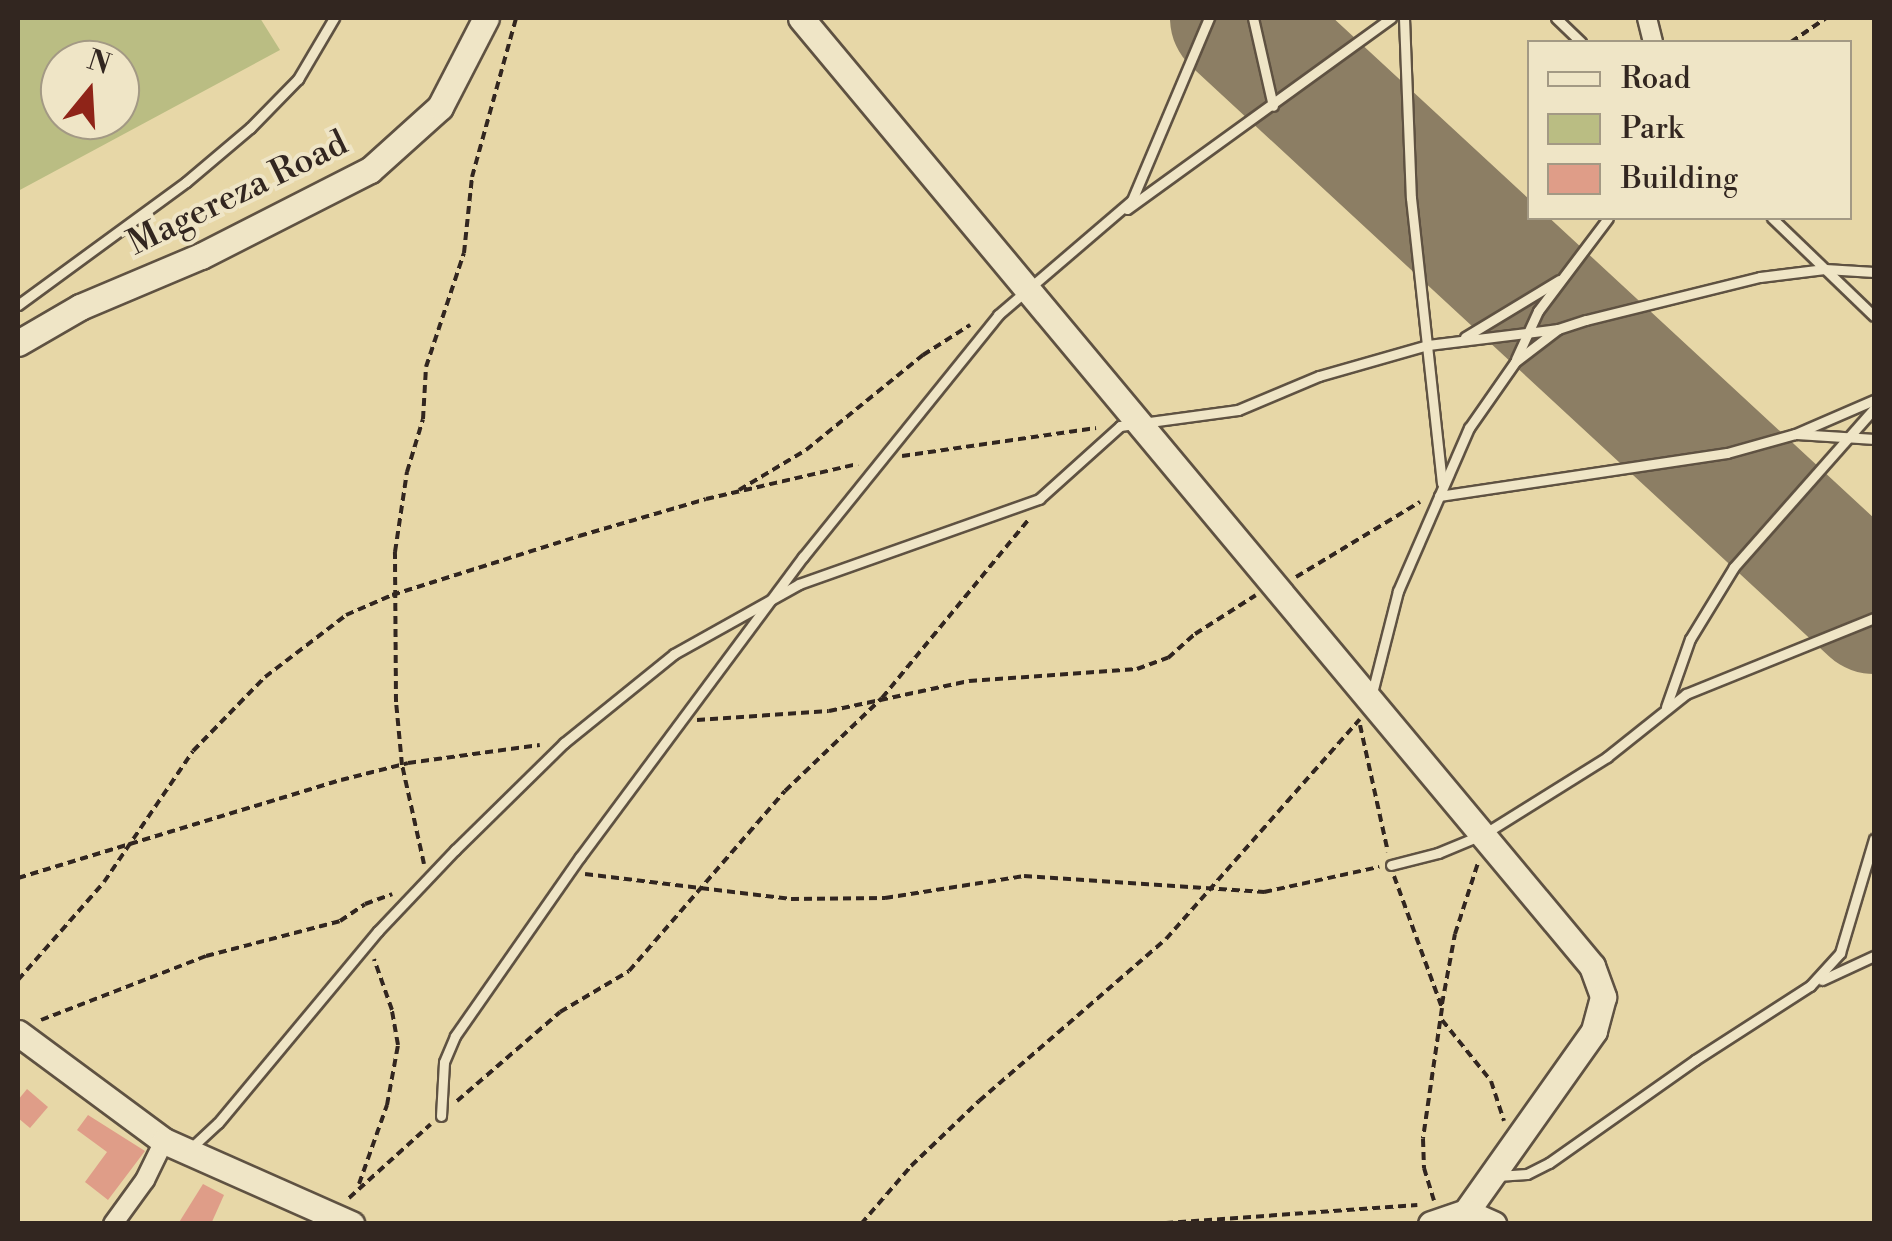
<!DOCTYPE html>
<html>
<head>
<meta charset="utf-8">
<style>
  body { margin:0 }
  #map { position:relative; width:1892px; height:1241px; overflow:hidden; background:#e7d7a7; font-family:"Libre Bodoni",serif }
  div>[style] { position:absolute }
  .green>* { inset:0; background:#babd83 }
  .runway>* { height:132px; margin:-66px; padding:0 66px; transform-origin:66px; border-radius:66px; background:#8c7e64 }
  .building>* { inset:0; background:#df9d88 }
  .path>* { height:4px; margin-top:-2px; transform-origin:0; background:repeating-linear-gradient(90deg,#322620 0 8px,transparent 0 13px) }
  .roads { filter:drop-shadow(2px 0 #5f5242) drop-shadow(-2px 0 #5f5242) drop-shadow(0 2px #5f5242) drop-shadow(0 -2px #5f5242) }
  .lane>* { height:9px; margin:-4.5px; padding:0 4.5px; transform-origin:4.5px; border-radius:4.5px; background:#efe5c6 }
  .street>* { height:18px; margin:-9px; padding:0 9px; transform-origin:9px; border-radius:9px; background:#efe5c6 }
  .secondary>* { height:25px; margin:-12.5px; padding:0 12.5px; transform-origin:12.5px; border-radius:12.5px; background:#efe5c6 }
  span { translate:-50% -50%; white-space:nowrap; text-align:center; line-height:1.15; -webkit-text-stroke:8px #efe5c6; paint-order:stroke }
  .street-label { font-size:35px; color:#322620 }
  .frame { position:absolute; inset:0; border:20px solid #322620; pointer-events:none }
  .legend { position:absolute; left:1527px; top:40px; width:325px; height:180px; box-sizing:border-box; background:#efe5c6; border:2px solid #a39984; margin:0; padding:12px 18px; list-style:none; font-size:30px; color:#322620 }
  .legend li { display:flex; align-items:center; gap:20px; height:50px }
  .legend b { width:50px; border:2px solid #a39984 }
  .north { position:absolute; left:40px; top:40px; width:100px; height:100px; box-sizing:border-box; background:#efe5c6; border:2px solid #a39984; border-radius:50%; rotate:18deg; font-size:28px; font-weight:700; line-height:40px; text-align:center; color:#322620 }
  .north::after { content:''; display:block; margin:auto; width:35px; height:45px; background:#8f2418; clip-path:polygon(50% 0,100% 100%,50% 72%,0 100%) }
</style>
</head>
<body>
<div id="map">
  <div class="green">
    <i style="clip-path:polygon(evenodd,18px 18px,260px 18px,280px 50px,18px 191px,18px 18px,60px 60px,120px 60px,120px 120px,60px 120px,60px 60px)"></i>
  </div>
  <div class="runway">
    <i style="left:1236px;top:18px;width:869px;rotate:42.76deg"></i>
  </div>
  <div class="building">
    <i style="clip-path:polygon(27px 1089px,48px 1107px,30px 1128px,18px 1118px,18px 1100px)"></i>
    <i style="clip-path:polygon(88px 1115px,145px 1151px,108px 1200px,85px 1182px,107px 1152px,77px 1130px)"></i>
    <i style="clip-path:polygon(203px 1184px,224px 1195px,211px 1224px,178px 1224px)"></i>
  </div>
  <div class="path">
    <i style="left:1791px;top:42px;width:42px;rotate:-34.4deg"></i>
    <i style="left:902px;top:456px;width:196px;rotate:-8.2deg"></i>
    <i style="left:739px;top:490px;width:78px;rotate:-30.8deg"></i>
    <i style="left:806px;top:450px;width:151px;rotate:-39.1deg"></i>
    <i style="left:923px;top:355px;width:56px;rotate:-32.6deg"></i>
    <i style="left:1296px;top:577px;width:145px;rotate:-31.2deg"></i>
    <i style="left:697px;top:720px;width:132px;rotate:-3.9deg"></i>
    <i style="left:829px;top:711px;width:143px;rotate:-12.1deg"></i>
    <i style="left:969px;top:681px;width:168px;rotate:-4.1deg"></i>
    <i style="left:1137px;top:669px;width:33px;rotate:-20deg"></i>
    <i style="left:1168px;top:658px;width:36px;rotate:-42deg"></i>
    <i style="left:1195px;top:634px;width:72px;rotate:-32.6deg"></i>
    <i style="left:1360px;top:725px;width:130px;rotate:77.6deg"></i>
    <i style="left:424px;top:864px;width:101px;rotate:-102.5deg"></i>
    <i style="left:402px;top:765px;width:63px;rotate:-95.4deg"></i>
    <i style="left:396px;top:702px;width:150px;rotate:-90.4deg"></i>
    <i style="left:395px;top:552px;width:81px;rotate:-81.5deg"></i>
    <i style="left:407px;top:472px;width:55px;rotate:-73.2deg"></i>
    <i style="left:423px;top:419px;width:52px;rotate:-86.7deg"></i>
    <i style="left:426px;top:367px;width:120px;rotate:-71.6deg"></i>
    <i style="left:464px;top:253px;width:76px;rotate:-84deg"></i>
    <i style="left:472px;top:177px;width:165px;rotate:-74.5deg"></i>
    <i style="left:585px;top:874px;width:208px;rotate:6.9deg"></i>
    <i style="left:791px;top:899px;width:94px;rotate:-0.6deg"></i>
    <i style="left:885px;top:898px;width:141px;rotate:-9deg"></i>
    <i style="left:1024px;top:876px;width:241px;rotate:3.8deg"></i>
    <i style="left:1264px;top:892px;width:118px;rotate:-12.3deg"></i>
    <i style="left:1394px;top:876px;width:140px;rotate:70deg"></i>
    <i style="left:1442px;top:1008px;width:132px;rotate:98.3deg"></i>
    <i style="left:1423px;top:1139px;width:29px;rotate:88deg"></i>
    <i style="left:1424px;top:1168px;width:34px;rotate:73deg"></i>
    <i style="left:18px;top:878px;width:338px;rotate:-16.9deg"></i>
    <i style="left:341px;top:780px;width:69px;rotate:-14.2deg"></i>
    <i style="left:408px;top:763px;width:133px;rotate:-7.8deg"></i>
    <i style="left:18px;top:980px;width:130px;rotate:-48.7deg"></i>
    <i style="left:104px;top:882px;width:158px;rotate:-55.8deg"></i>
    <i style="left:193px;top:751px;width:103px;rotate:-45.8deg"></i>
    <i style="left:265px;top:677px;width:102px;rotate:-37.4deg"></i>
    <i style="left:346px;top:615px;width:50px;rotate:-23.5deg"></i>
    <i style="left:392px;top:595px;width:196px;rotate:-17.5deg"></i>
    <i style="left:579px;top:536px;width:132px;rotate:-16.2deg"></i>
    <i style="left:706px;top:499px;width:156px;rotate:-13deg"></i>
    <i style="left:1442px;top:1004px;width:71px;rotate:-79.5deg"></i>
    <i style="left:1455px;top:934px;width:75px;rotate:-72.1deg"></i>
    <i style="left:41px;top:1020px;width:177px;rotate:-21.2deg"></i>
    <i style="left:206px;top:956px;width:138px;rotate:-14.6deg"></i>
    <i style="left:340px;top:921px;width:30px;rotate:-34deg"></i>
    <i style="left:365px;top:904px;width:29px;rotate:-20deg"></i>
    <i style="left:1442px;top:1020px;width:78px;rotate:51.2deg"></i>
    <i style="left:1491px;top:1081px;width:42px;rotate:72deg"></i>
    <i style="left:457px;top:1101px;width:136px;rotate:-40.8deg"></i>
    <i style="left:560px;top:1012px;width:80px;rotate:-30.7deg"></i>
    <i style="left:629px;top:971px;width:238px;rotate:-49.1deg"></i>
    <i style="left:785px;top:791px;width:134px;rotate:-43.8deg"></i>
    <i style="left:882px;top:698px;width:232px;rotate:-50.6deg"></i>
    <i style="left:359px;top:1184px;width:84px;rotate:-70.5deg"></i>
    <i style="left:387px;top:1105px;width:61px;rotate:-79.6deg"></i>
    <i style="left:398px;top:1045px;width:36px;rotate:-100deg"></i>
    <i style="left:392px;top:1010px;width:54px;rotate:-109.4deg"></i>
    <i style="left:349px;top:1198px;width:110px;rotate:-42.1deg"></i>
    <i style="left:861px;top:1224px;width:77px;rotate:-49.2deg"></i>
    <i style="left:911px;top:1166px;width:94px;rotate:-43.7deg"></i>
    <i style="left:979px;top:1101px;width:247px;rotate:-40.9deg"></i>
    <i style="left:1166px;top:939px;width:293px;rotate:-48.6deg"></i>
    <i style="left:1152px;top:1224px;width:266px;rotate:-4.1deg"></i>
  </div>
  <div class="roads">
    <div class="lane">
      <i style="left:1253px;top:18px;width:90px;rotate:77.2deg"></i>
      <i style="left:1404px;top:18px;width:180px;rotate:87.8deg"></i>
      <i style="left:1411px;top:198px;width:287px;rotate:83.8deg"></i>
      <i style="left:1556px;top:18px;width:35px;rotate:44deg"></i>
      <i style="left:1127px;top:209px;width:326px;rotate:-35.9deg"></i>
      <i style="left:1772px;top:218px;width:141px;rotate:43.9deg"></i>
      <i style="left:18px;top:305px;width:208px;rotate:-36.2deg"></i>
      <i style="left:186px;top:182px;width:84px;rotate:-40.2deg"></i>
      <i style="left:250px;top:128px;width:69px;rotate:-45.6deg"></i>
      <i style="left:298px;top:79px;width:71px;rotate:-59.5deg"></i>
      <i style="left:1465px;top:337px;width:110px;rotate:-31.2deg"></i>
      <i style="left:1516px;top:359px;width:53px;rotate:-65.4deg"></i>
      <i style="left:1538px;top:311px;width:116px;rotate:-53deg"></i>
      <i style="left:1797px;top:434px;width:77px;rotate:3.7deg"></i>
      <i style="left:1439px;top:496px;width:291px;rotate:-8.5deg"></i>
      <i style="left:1727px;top:453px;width:71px;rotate:-15.6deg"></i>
      <i style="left:1795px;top:434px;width:86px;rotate:-23.3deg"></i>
      <i style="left:1372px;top:693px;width:105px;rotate:-75.7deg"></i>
      <i style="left:1398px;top:591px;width:178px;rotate:-66.5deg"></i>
      <i style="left:1469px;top:428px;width:80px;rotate:-55.1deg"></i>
      <i style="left:1515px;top:362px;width:54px;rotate:-37.5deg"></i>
      <i style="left:1558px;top:329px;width:29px;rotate:-18deg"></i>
      <i style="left:1586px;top:320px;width:179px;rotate:-13.9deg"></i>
      <i style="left:1760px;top:277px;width:65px;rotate:-7deg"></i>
      <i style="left:1825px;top:269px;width:49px;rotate:3.5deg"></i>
      <i style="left:1666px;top:707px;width:72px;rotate:-70.6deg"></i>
      <i style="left:1690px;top:639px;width:84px;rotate:-58.6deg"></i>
      <i style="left:1734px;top:567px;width:211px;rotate:-48.5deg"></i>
      <i style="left:1391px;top:865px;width:49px;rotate:-14.3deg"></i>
      <i style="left:1438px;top:853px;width:50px;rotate:-22.4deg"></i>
      <i style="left:1484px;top:834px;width:145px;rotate:-32deg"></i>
      <i style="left:1607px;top:757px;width:101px;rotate:-38.6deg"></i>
      <i style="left:1686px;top:694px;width:203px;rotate:-22deg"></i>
      <i style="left:1822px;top:980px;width:57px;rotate:-24.8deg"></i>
      <i style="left:441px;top:1116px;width:54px;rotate:-86.8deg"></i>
      <i style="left:444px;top:1062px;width:28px;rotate:-67deg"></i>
      <i style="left:455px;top:1036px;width:218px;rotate:-55.1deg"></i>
      <i style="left:580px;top:857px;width:374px;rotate:-53.4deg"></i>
      <i style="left:803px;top:557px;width:311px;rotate:-51.1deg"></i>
      <i style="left:998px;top:315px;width:177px;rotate:-40.6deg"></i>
      <i style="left:1132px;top:200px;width:198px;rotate:-67.1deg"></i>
      <i style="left:192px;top:1147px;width:35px;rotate:-43deg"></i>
      <i style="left:218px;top:1123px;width:250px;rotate:-50.2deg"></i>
      <i style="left:378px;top:931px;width:112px;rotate:-46.5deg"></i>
      <i style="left:455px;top:850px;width:153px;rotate:-44.5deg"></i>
      <i style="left:564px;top:743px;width:141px;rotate:-39deg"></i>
      <i style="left:674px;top:654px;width:143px;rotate:-29.2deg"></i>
      <i style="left:799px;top:584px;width:255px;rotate:-19.5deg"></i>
      <i style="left:1039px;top:499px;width:109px;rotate:-42deg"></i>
      <i style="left:1120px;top:426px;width:119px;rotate:-7.7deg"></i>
      <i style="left:1238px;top:410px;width:88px;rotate:-22.8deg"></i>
      <i style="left:1319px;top:376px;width:113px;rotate:-15.9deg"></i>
      <i style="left:1428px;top:345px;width:131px;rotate:-7deg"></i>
      <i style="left:1497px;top:1176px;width:30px;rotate:-4deg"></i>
      <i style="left:1527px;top:1174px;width:25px;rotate:-27deg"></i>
      <i style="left:1549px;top:1163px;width:179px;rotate:-35.2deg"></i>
      <i style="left:1695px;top:1060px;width:137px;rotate:-32.8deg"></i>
      <i style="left:1810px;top:986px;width:45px;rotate:-47.7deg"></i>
      <i style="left:1840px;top:953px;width:119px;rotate:-73.4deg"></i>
    </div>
    <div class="street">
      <i style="left:1647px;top:18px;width:25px;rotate:76deg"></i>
      <i style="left:113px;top:1224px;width:54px;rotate:-54deg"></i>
      <i style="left:145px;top:1180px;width:43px;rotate:-64deg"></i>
    </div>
    <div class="secondary">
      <i style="left:801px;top:18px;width:1235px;rotate:50.16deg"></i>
      <i style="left:1592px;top:966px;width:33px;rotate:70deg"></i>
      <i style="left:1603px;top:997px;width:35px;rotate:105deg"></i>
      <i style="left:1594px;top:1031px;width:222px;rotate:125.3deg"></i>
      <i style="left:18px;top:343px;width:72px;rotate:-30.1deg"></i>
      <i style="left:80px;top:307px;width:131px;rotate:-22.9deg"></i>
      <i style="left:201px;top:256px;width:190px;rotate:-27deg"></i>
      <i style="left:370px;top:170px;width:94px;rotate:-42deg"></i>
      <i style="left:440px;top:107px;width:100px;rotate:-62.7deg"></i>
      <i style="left:18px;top:1033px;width:182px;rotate:36.5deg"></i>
      <i style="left:164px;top:1141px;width:205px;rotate:23.9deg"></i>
      <i style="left:1431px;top:1224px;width:37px;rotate:-19deg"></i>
      <i style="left:1466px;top:1212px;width:30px;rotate:24deg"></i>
    </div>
  </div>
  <div class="street-label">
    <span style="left:238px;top:194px;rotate:-26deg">Magereza Road</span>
  </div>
  <div class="frame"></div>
  <ul class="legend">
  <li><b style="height:12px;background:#efe5c6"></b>Road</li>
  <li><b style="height:28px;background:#babd83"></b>Park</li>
  <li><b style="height:28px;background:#df9d88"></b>Building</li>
  </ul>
  <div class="north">N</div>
</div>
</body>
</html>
